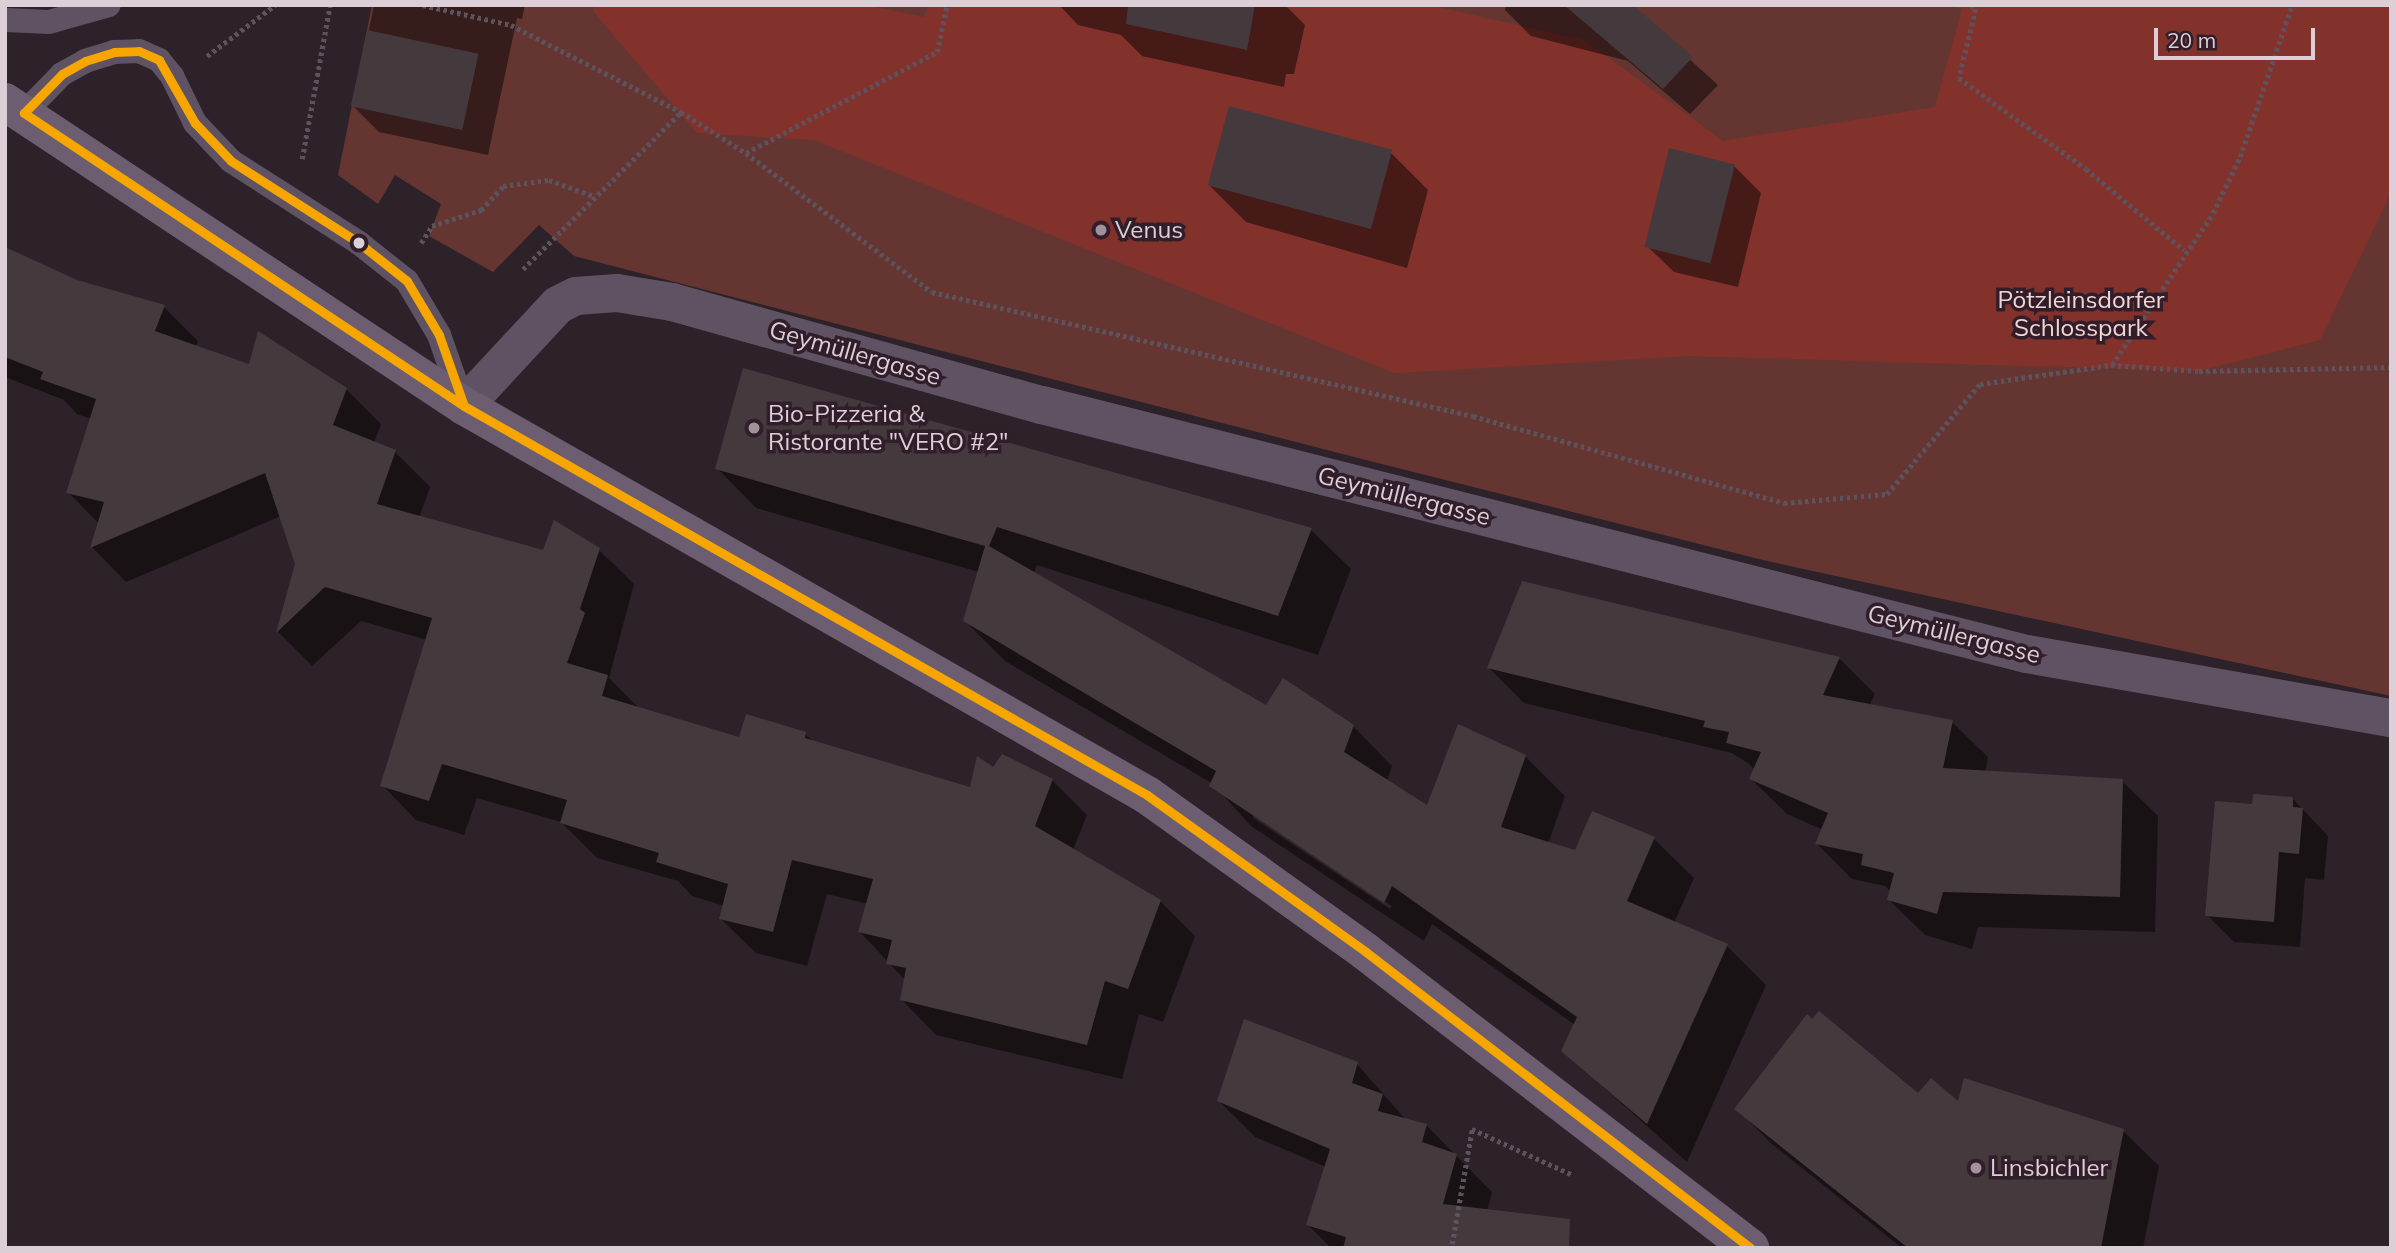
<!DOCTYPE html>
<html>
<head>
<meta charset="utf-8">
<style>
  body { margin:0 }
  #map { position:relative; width:2396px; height:1253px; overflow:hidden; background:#2d2229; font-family:Mulish,sans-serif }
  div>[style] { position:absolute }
  .green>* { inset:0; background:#653631 }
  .forest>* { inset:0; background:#83322b }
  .shadow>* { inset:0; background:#0007 }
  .building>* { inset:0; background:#443a3e; transform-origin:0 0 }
  .path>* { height:4.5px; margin-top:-2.25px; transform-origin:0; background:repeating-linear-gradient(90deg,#5d535e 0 3.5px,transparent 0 7px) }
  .lane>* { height:24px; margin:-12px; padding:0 12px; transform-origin:12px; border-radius:12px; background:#5f5363 }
  .street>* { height:38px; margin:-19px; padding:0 19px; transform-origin:19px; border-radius:19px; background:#5f5363 }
  .secondary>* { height:38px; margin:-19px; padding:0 19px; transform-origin:19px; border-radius:19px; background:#6c5e70 }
  .bus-1>* { height:9px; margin:-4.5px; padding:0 4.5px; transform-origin:4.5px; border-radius:4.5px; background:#f7a600 }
  .dots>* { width:19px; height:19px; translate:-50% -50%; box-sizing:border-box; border:4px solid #311e2a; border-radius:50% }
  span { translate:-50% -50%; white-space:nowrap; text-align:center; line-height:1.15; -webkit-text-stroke:7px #311e2a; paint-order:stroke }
  .poi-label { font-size:24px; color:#dccfd7 }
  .left { translate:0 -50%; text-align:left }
  .park-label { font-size:24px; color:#f0d5d0 }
  .street-label { font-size:24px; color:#dccfd7 }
  .frame { position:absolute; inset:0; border:7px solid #dccfd7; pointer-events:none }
  .scale { position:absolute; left:2154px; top:28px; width:161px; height:32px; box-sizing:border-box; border:4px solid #dccfd7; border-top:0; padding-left:9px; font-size:21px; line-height:24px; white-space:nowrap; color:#dccfd7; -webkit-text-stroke:5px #311e2a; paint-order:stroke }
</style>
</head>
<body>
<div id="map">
  <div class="green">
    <i style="clip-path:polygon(372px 5px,2391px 5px,2391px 696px,1767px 561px,1362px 459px,574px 256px,539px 225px,493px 272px,429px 236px,441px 204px,395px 175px,378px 204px,338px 175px)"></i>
  </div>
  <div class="forest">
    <i style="clip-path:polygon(594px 5px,865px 5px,924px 17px,928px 5px,1429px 5px,1584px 40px,1723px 141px,1935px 107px,1962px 9px,1948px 5px,2391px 5px,2391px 193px,2320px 340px,2199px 371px,1689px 356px,1395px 373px,814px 140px,697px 133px,593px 11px)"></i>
  </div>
  <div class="shadow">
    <i style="clip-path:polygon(374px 5px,525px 5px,522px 19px,517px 18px,488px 155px,379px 132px,353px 106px)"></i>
    <i style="clip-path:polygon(1059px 5px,1285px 5px,1305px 25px,1294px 74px,1286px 74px,1284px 87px,1142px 56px,1121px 35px,1078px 25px)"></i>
    <i style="clip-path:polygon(1506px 5px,1630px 5px,1718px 85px,1690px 114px,1628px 61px,1531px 36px,1505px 10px)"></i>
    <i style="clip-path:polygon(1391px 153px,1428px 190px,1407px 268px,1246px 222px,1209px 185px)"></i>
    <i style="clip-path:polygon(1734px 166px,1761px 193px,1738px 287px,1674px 272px,1647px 246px)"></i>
    <i style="clip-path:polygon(5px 249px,76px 282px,164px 307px,198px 341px,196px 347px,250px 366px,346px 389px,381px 424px,374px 443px,395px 452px,430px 487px,419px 518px,544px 552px,599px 550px,634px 584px,609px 678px,640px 709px,740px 739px,805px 734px,814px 742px,971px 789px,994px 769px,1052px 780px,1087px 815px,1073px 850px,1160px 901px,1195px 936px,1163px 1022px,1139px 1014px,1122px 1079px,936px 1035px,902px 1000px,905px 980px,860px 932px,868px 904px,827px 894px,807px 966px,756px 953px,721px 919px,724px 906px,692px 896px,678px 881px,597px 858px,561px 822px,477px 798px,464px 835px,416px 820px,382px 785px,427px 640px,361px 621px,312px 666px,278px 632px,297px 564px,281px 516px,126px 582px,92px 547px,99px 524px,68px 492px,91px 419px,77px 414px,64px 400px,5px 377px)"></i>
    <i style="clip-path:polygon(evenodd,717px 468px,1311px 530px,1351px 569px,1318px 655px,1037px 565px,1034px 573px,1266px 707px,1353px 726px,1392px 766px,1387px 781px,1428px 807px,1525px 756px,1565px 796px,1548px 844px,1575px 853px,1654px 839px,1694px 878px,1674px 923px,1727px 946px,1766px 985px,1687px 1162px,1563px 1051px,1575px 1025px,1432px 924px,1424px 941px,1251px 826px,1213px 784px,1005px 661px,965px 621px,979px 572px,756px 508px,717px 468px,1253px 813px,1392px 906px,1390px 909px,1253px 818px,1253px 813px)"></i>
    <i style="clip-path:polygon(1839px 658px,1875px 694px,1869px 706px,1952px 722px,1988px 757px,1985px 773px,2122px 781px,2158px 816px,2155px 932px,1978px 927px,1972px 949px,1925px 935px,1889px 900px,1891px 892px,1885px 886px,1852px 879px,1817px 844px,1823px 830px,1787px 814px,1751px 779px,1755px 770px,1749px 764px,1732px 753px,1524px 703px,1489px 668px)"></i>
    <i style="clip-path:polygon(2293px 799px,2328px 836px,2324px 880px,2305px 878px,2300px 947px,2234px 942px,2207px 915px)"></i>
    <i style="clip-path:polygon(1357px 1064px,1406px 1120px,1426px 1125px,1492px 1192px,1487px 1211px,1556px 1248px,1331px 1248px,1308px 1225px,1326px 1167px,1255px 1137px,1219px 1101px)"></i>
    <i style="clip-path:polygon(1918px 1095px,2123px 1131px,2159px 1166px,2143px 1248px,1902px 1248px,1772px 1144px,1736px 1108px)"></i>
  </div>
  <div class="building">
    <i style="clip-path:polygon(1128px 5px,1255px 5px,1247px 50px,1126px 24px)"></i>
    <i style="clip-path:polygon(1564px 5px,1633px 5px,1693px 57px,1663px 89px)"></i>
    <i style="left:367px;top:30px;width:114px;height:78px;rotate:12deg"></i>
    <i style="left:1229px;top:106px;width:169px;height:82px;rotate:15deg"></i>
    <i style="left:1669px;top:148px;width:68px;height:102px;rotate:14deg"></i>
    <i style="clip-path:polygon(5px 247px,77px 280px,165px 305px,155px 331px,249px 364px,258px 331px,347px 388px,333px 425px,396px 450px,377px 504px,543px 550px,554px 520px,600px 548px,580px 609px,585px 613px,567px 663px,608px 675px,602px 696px,739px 737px,746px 714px,806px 732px,805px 738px,970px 787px,977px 756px,993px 767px,1002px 754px,1053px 779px,1035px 826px,1161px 900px,1128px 989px,1105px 981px,1087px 1045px,900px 1000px,906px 968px,886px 964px,892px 940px,858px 932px,873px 879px,792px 860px,773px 932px,719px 919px,728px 884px,656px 862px,659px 853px,560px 823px,567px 800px,442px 764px,429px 801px,380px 786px,432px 618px,325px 587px,276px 633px,295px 564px,265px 473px,90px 548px,104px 502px,66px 493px,96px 399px,40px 379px,43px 372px,5px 357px)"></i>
    <i style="clip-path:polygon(743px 368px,1312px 528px,1278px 616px,997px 527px,989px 546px,1266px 705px,1283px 678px,1354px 725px,1344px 752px,1427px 805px,1458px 724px,1526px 755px,1501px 827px,1575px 850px,1592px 811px,1655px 837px,1627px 901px,1728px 944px,1647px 1124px,1561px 1051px,1577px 1017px,1392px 886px,1384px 903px,1209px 786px,1216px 771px,963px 621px,985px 546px,715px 469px)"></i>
    <i style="clip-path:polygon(1522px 581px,1840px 657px,1823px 695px,1953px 720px,1943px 768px,2123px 779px,2120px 897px,1943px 892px,1937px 914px,1887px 900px,1894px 873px,1861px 865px,1863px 854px,1815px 844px,1828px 813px,1749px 779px,1761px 752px,1726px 743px,1729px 732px,1703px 727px,1705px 721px,1487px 668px)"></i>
    <i style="clip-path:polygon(2253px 794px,2293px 797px,2293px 807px,2303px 808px,2299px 854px,2279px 852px,2274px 922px,2205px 916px,2215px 801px,2252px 804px)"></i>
    <i style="clip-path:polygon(1819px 1011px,1918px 1093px,1931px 1078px,1958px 1101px,1964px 1078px,2124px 1129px,2101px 1248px,1908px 1248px,1734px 1109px,1807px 1014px,1812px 1019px)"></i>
    <i style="clip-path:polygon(1244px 1019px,1358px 1062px,1352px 1083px,1383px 1094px,1378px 1111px,1427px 1124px,1422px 1142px,1457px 1154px,1443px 1204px,1570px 1219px,1569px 1248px,1343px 1248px,1346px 1237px,1306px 1225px,1330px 1149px,1217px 1101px)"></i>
  </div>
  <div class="path">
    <i style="left:423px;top:5px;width:90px;rotate:12.8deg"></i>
    <i style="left:511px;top:25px;width:191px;rotate:27.1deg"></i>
    <i style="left:681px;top:112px;width:77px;rotate:32.2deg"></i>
    <i style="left:746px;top:153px;width:216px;rotate:-27.9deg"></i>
    <i style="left:937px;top:52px;width:48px;rotate:-78deg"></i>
    <i style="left:1971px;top:5px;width:6px;rotate:39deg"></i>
    <i style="left:1976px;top:9px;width:71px;rotate:103.8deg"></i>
    <i style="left:1959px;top:78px;width:156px;rotate:35.6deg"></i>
    <i style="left:2086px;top:169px;width:127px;rotate:39.6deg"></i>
    <i style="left:207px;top:56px;width:85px;rotate:-36.9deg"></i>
    <i style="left:746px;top:153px;width:232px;rotate:36.8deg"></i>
    <i style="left:932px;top:292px;width:555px;rotate:12.91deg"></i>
    <i style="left:1473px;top:416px;width:323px;rotate:15.6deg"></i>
    <i style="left:1784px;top:503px;width:103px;rotate:-5deg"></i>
    <i style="left:1887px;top:494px;width:144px;rotate:-49.8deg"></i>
    <i style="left:1980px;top:384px;width:132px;rotate:-8.3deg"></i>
    <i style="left:2111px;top:365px;width:88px;rotate:3.9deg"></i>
    <i style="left:2199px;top:371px;width:192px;rotate:-1.2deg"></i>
    <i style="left:302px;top:159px;width:157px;rotate:-79.7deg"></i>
    <i style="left:421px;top:243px;width:20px;rotate:-57deg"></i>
    <i style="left:432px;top:226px;width:52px;rotate:-18.1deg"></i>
    <i style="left:481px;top:210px;width:33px;rotate:-47deg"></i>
    <i style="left:503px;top:186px;width:46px;rotate:-7.4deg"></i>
    <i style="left:549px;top:180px;width:48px;rotate:19.6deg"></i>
    <i style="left:523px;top:269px;width:223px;rotate:-44.8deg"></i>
    <i style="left:2112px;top:365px;width:182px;rotate:-56.4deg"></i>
    <i style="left:2213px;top:213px;width:62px;rotate:-64.3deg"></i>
    <i style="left:2240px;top:157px;width:161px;rotate:-71.1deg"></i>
    <i style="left:1452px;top:1244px;width:117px;rotate:-80.1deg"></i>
    <i style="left:1472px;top:1129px;width:111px;rotate:24.5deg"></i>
  </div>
  <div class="lane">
    <i style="left:5px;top:20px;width:44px;rotate:2.6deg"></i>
    <i style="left:49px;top:22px;width:62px;rotate:-15.8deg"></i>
    <i style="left:24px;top:113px;width:54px;rotate:-45.7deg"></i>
    <i style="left:62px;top:74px;width:26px;rotate:-29deg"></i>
    <i style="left:85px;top:61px;width:30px;rotate:-17deg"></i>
    <i style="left:114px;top:52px;width:25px;rotate:-2deg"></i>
    <i style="left:139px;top:51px;width:22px;rotate:24deg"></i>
    <i style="left:159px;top:60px;width:21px;rotate:51deg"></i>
    <i style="left:172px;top:76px;width:52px;rotate:63.9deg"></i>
    <i style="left:195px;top:123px;width:52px;rotate:46.5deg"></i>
    <i style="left:231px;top:161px;width:152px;rotate:32.6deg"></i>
    <i style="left:359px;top:243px;width:61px;rotate:38.4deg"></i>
    <i style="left:407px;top:281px;width:63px;rotate:59.3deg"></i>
    <i style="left:439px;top:335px;width:75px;rotate:70.6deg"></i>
  </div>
  <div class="street">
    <i style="left:464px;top:406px;width:138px;rotate:-47.1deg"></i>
    <i style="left:558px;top:305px;width:20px;rotate:-27deg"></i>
    <i style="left:576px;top:296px;width:41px;rotate:-4.2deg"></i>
    <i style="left:617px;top:293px;width:56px;rotate:9.3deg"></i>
    <i style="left:672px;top:302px;width:384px;rotate:15.6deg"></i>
    <i style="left:1042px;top:405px;width:1016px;rotate:14.19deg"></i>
    <i style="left:2027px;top:654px;width:370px;rotate:10deg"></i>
  </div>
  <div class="secondary">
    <i style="left:5px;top:102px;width:551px;rotate:33.52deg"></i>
    <i style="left:464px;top:406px;width:786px;rotate:29.66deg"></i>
    <i style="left:1147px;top:795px;width:269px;rotate:35.6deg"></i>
    <i style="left:1366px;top:952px;width:485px;rotate:37.6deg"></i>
  </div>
  <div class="bus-1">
    <i style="left:139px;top:51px;width:22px;rotate:24deg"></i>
    <i style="left:159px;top:60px;width:73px;rotate:60.3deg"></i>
    <i style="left:195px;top:123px;width:52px;rotate:46.5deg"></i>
    <i style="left:231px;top:161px;width:152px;rotate:32.6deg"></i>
    <i style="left:359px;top:243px;width:61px;rotate:38.4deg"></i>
    <i style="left:407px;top:281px;width:63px;rotate:59.3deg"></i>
    <i style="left:439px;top:335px;width:75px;rotate:70.6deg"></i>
    <i style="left:464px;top:406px;width:529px;rotate:-146.34deg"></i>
    <i style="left:24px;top:113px;width:54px;rotate:-45.7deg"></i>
    <i style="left:62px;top:74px;width:26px;rotate:-29deg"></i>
    <i style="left:85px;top:61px;width:30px;rotate:-17deg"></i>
    <i style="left:114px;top:52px;width:25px;rotate:-2deg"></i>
    <i style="left:464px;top:406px;width:786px;rotate:29.66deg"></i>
    <i style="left:1147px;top:795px;width:269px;rotate:35.6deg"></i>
    <i style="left:1366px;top:952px;width:485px;rotate:37.6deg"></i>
  </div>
  <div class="dots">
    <i style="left:1101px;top:230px;background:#9f929a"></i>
    <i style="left:359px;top:243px;background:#dccfd7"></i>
    <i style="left:754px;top:428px;background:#9f929a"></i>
    <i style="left:1976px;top:1168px;background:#9f929a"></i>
  </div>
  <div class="poi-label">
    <span class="left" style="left:1115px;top:230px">Venus</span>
    <span class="left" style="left:768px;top:428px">Bio-Pizzeria &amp;<br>Ristorante "VERO #2"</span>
    <span class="left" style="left:1990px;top:1168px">Linsbichler</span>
  </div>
  <div class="park-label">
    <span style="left:2081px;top:314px">Pötzleinsdorfer<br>Schlosspark</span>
  </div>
  <div class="street-label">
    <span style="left:855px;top:353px;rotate:16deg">Geymüllergasse</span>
    <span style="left:1404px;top:496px;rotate:14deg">Geymüllergasse</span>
    <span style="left:1954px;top:634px;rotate:14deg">Geymüllergasse</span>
  </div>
  <div class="frame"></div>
  <div class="scale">20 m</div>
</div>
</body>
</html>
